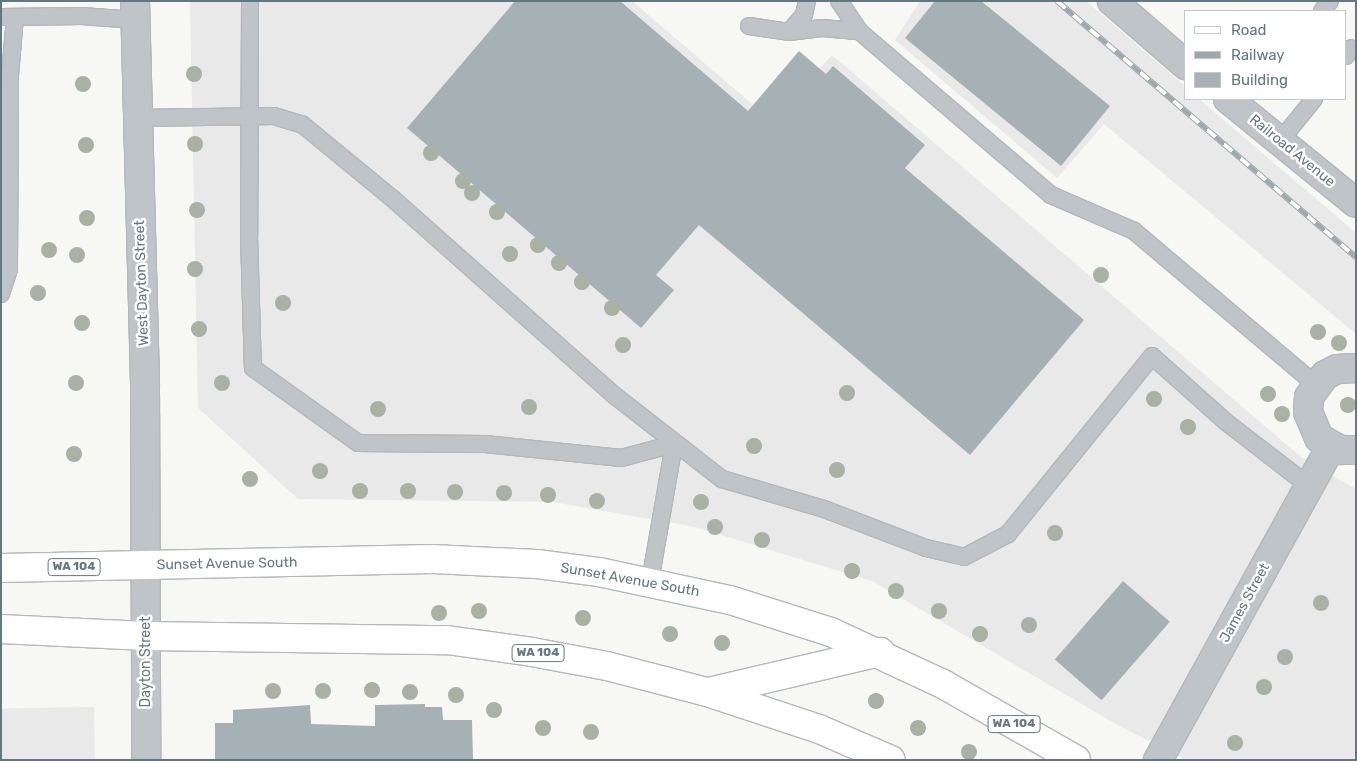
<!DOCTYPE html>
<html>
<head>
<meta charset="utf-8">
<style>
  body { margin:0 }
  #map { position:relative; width:1357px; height:761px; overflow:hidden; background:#f7f7f4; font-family:Rubik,sans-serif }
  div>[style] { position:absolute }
  .built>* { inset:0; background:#e8e9e8; transform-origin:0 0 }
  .building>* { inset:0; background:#a5b1b4; transform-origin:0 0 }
  .roads { filter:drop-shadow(1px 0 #b2b8bb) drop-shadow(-1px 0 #b2b8bb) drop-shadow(0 1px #b2b8bb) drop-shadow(0 -1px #b2b8bb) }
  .service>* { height:16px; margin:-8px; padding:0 8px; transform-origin:8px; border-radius:8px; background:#bec4c7 }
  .minor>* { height:28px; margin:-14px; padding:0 14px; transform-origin:14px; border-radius:14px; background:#bec4c7 }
  .tertiary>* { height:28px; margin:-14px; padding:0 14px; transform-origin:14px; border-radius:14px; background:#bec4c7 }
  .primary>* { height:28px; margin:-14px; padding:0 14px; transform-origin:14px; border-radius:14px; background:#fff }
  .rail>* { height:5.5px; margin-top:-2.75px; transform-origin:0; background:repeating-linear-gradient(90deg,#fff 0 11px,#9fa9ad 0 22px); box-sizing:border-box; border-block:1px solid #9fa9ad }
  .trees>* { width:16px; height:16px; margin:-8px; border-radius:50%; background:#a9b1a3 }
  span { translate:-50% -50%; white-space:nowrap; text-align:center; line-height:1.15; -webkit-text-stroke:5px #fff; paint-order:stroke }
  .shield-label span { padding:1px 4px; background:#fff; border:1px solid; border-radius:4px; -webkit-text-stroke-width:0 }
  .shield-label { font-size:12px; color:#627880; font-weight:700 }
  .street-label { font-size:14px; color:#627880 }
  .frame { position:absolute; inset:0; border:2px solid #627880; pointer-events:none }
  .legend { position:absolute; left:1184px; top:10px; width:162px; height:90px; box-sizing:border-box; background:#fff; border:1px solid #c0c9cc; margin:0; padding:6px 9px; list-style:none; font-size:15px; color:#627880 }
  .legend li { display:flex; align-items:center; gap:10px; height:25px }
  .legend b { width:25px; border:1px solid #c0c9cc }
</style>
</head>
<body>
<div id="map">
  <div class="built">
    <i style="clip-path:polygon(190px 1px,632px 1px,772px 121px,832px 55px,1301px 457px,1356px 489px,1356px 760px,1186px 760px,1121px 727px,872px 581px,695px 527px,553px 502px,298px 499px,198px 408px)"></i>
    <i style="clip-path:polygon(920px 1px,1086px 1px,1186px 87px,1186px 99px,1199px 99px,1356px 233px,1356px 334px,1104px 124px,1057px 178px,895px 40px)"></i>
    <i style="left:94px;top:707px;width:53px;height:93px;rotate:89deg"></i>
  </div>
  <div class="building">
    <i style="clip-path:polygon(515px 1px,620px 1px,748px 111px,799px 51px,826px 74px,833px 66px,925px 145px,905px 168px,1084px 320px,970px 455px,699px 225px,656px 275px,674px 290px,641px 328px,407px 128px)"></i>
    <i style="clip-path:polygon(935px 1px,981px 1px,1110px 106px,1061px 166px,905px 38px)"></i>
    <i style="left:1123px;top:581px;width:62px;height:104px;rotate:41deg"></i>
    <i style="clip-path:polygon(425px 704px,425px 707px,442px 707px,443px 720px,472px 720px,473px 760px,215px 760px,215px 723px,233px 723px,233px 710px,310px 705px,311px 724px,375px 726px,375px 705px)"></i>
  </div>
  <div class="roads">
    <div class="service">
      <i style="left:250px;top:1px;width:235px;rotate:90.2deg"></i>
      <i style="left:249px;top:236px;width:132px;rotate:88.3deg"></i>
      <i style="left:253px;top:368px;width:129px;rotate:35.5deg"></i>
      <i style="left:358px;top:443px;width:127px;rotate:0.5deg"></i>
      <i style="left:485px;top:444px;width:137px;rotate:5.9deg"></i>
      <i style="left:621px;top:458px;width:55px;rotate:-14.8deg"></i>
      <i style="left:674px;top:444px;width:139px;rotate:99.9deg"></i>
      <i style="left:839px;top:1px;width:36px;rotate:56deg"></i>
      <i style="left:859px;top:31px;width:253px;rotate:40.5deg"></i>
      <i style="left:1051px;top:195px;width:90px;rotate:23.4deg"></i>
      <i style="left:1134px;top:231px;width:238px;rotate:40.2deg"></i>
      <i style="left:1322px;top:11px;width:13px;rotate:-51deg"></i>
      <i style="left:1px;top:17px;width:81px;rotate:-0.7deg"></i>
      <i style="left:82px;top:16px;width:53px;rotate:4.3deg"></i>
      <i style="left:749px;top:26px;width:40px;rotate:8.5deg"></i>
      <i style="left:789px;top:32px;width:33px;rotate:-7deg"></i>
      <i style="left:822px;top:28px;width:37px;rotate:5deg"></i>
      <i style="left:789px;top:32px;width:23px;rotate:-49deg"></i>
      <i style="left:804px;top:15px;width:14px;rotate:-78deg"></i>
      <i style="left:1346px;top:56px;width:9px;rotate:-58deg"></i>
      <i style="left:137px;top:118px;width:137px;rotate:-0.8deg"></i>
      <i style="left:274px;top:116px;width:30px;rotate:17deg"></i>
      <i style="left:303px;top:125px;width:115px;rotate:39.4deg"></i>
      <i style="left:392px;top:198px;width:297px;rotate:41.6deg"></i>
      <i style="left:614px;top:395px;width:137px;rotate:37.9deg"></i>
      <i style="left:722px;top:479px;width:106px;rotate:16.4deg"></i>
      <i style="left:824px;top:509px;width:109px;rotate:20.9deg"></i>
      <i style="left:926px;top:548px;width:39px;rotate:13deg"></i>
      <i style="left:964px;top:557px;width:50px;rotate:-27.6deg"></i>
      <i style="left:1008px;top:534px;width:229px;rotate:-51deg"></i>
      <i style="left:1152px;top:356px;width:99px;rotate:41.7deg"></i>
      <i style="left:1226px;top:422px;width:105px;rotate:37.6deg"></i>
      <i style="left:1280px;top:141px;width:54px;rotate:-51deg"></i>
      <i style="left:1px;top:294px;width:26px;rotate:-72deg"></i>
      <i style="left:9px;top:269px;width:194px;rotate:-89.7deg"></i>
      <i style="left:10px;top:75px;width:58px;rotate:-85.1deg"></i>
    </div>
    <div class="minor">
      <i style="left:1356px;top:368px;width:19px;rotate:177deg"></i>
      <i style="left:1337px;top:369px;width:13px;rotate:153deg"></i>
      <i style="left:1325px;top:375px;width:27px;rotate:126deg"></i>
      <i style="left:1309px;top:397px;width:15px;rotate:94deg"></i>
      <i style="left:1308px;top:412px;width:28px;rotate:67deg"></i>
      <i style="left:1319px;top:438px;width:25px;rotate:29deg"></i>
      <i style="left:1341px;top:450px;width:15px"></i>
      <i style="left:1158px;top:760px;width:359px;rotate:-61.1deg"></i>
    </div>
    <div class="tertiary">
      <i style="left:135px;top:1px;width:385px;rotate:88.5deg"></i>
      <i style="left:145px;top:386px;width:374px;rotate:89.8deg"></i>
      <i style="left:1112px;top:1px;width:98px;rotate:40.9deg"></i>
      <i style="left:1228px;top:99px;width:165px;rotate:39.1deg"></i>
    </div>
    <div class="primary">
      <i style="left:1px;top:568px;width:432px;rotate:-1.2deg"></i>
      <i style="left:433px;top:559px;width:104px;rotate:2.8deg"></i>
      <i style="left:537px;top:564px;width:63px;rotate:7.4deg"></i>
      <i style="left:599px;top:572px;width:134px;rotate:12.1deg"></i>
      <i style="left:730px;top:600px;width:106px;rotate:17.6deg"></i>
      <i style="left:831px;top:632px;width:123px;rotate:24.9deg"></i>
      <i style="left:943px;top:684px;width:153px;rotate:29.7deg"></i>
      <i style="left:1px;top:629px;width:145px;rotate:2.8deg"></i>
      <i style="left:146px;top:636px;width:301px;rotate:0.8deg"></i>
      <i style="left:447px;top:640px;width:86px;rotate:8deg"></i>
      <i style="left:532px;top:652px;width:76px;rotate:10.6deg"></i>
      <i style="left:607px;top:666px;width:103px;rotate:14.6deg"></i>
      <i style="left:707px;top:692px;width:118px;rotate:18.3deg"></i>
      <i style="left:819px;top:729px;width:78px;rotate:23.3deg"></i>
      <i style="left:709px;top:692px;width:176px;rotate:-13.2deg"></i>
    </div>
  </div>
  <div class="rail">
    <i style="left:1057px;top:1px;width:394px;rotate:40.6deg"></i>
  </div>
  <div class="trees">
    <i style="left:194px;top:74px"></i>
    <i style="left:83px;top:84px"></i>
    <i style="left:195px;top:144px"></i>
    <i style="left:86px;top:145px"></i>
    <i style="left:431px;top:153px"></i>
    <i style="left:463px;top:181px"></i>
    <i style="left:472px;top:193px"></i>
    <i style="left:197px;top:210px"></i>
    <i style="left:497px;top:212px"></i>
    <i style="left:87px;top:218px"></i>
    <i style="left:538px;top:245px"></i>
    <i style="left:49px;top:250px"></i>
    <i style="left:510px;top:254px"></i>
    <i style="left:77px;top:255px"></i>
    <i style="left:559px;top:263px"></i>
    <i style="left:195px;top:269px"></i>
    <i style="left:1101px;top:275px"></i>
    <i style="left:582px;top:282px"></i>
    <i style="left:38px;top:293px"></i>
    <i style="left:283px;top:303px"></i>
    <i style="left:612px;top:308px"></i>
    <i style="left:82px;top:323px"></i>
    <i style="left:199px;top:329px"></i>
    <i style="left:1318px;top:332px"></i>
    <i style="left:1339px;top:343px"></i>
    <i style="left:623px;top:345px"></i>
    <i style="left:76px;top:383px"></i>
    <i style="left:222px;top:383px"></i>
    <i style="left:847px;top:393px"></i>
    <i style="left:1268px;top:394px"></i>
    <i style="left:1154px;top:399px"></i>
    <i style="left:1348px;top:405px"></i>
    <i style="left:529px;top:407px"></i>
    <i style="left:378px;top:409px"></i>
    <i style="left:1282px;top:414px"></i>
    <i style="left:1188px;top:427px"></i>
    <i style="left:754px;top:446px"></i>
    <i style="left:74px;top:454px"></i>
    <i style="left:837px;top:470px"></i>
    <i style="left:320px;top:471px"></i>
    <i style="left:250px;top:479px"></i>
    <i style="left:360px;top:491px"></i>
    <i style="left:408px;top:491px"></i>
    <i style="left:455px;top:492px"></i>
    <i style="left:504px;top:493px"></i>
    <i style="left:548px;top:495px"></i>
    <i style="left:597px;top:501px"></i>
    <i style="left:701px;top:502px"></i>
    <i style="left:715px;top:527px"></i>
    <i style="left:1055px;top:533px"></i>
    <i style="left:762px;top:540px"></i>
    <i style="left:852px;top:571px"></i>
    <i style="left:896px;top:591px"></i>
    <i style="left:1321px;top:603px"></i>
    <i style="left:479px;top:611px"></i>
    <i style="left:939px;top:611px"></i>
    <i style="left:439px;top:613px"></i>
    <i style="left:583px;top:618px"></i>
    <i style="left:1029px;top:625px"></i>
    <i style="left:670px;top:634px"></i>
    <i style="left:980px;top:634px"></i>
    <i style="left:722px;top:643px"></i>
    <i style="left:1285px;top:657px"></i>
    <i style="left:1264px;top:687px"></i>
    <i style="left:372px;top:690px"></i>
    <i style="left:273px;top:691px"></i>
    <i style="left:323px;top:691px"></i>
    <i style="left:410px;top:692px"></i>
    <i style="left:456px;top:695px"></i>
    <i style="left:876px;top:701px"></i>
    <i style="left:494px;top:710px"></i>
    <i style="left:543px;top:728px"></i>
    <i style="left:918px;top:728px"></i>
    <i style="left:591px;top:732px"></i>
    <i style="left:1235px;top:743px"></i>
    <i style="left:969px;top:752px"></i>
  </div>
  <div class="shield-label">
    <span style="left:74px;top:567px">WA 104</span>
    <span style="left:538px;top:653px">WA 104</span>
    <span style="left:1014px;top:724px">WA 104</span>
  </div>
  <div class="street-label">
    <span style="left:1292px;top:151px;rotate:39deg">Railroad Avenue</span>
    <span style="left:142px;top:283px;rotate:-92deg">West Dayton Street</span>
    <span style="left:227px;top:564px;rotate:-1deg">Sunset Avenue South</span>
    <span style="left:630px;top:580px;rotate:10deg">Sunset Avenue South</span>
    <span style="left:1245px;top:603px;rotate:-61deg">James Street</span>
    <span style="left:146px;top:662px;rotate:-90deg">Dayton Street</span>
  </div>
  <div class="frame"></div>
  <ul class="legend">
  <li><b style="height:6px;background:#fff"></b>Road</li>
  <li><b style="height:6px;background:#9fa9ad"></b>Railway</li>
  <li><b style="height:14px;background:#a5b1b4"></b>Building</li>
  </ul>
</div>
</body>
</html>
